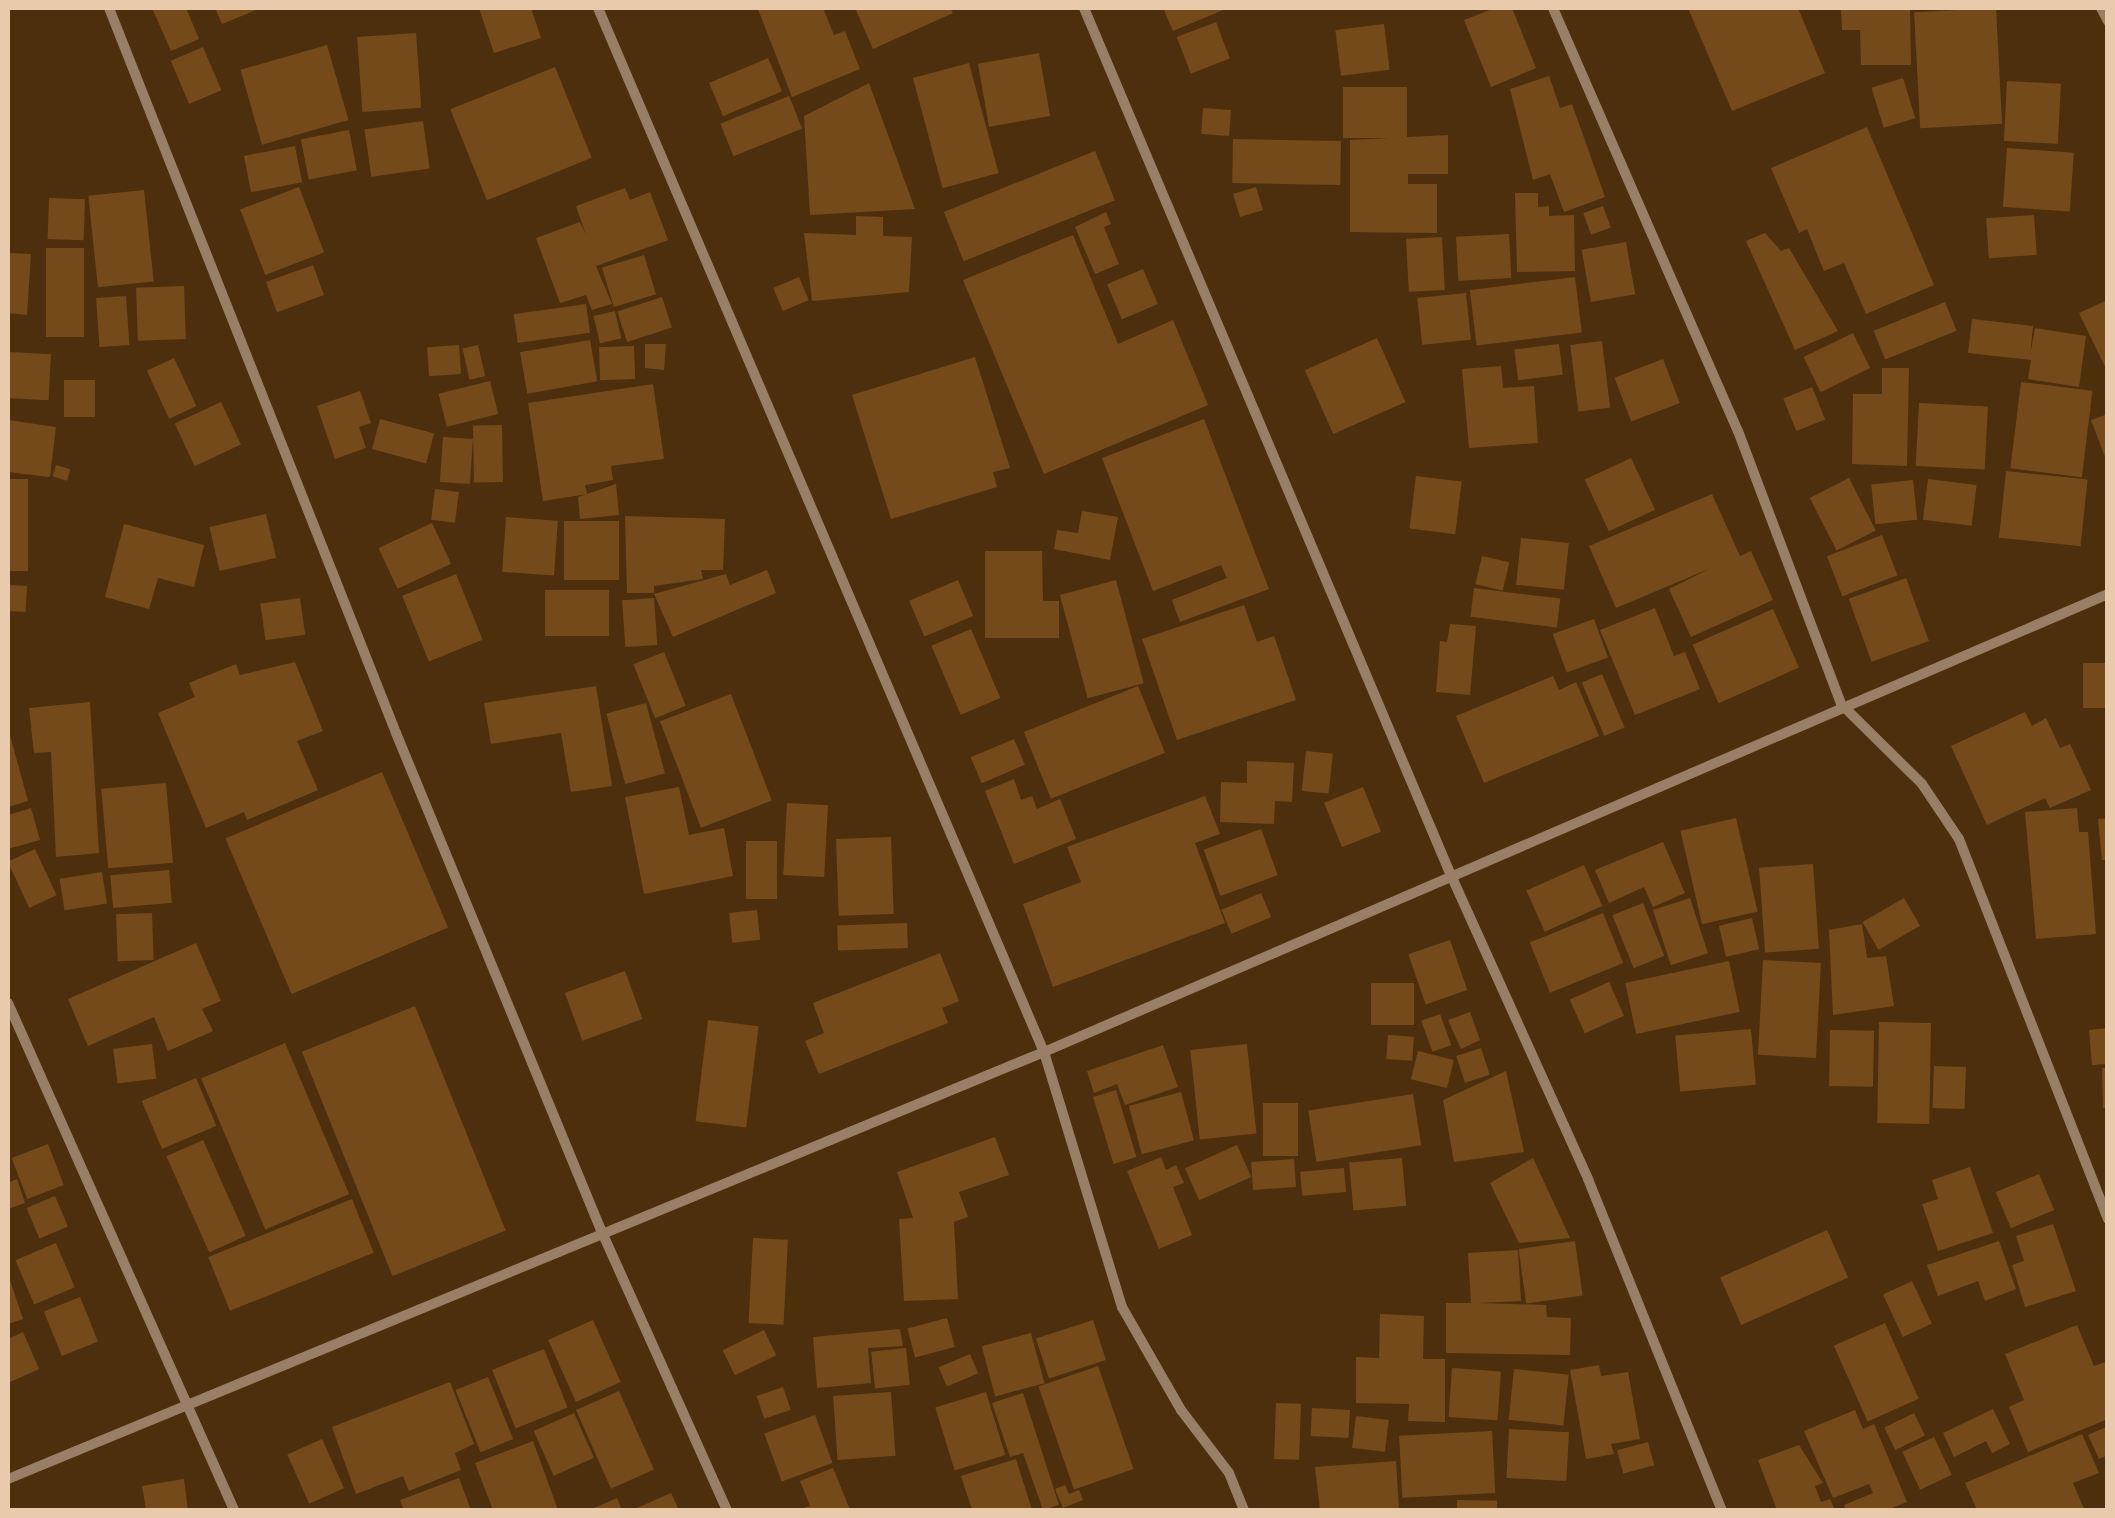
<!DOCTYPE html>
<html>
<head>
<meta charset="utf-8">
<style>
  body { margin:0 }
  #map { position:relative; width:2115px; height:1518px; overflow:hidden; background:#4d2f0e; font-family:"Noto Serif",serif }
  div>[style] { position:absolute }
  .building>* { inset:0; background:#754a1a; transform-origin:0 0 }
  .street>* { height:10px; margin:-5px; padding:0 5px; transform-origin:5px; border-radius:5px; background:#997f66 }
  span { translate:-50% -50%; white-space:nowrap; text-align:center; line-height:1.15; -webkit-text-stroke:10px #2f1800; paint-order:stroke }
  .frame { position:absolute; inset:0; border:10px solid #eacaad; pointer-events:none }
</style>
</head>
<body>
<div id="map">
  <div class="building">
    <i style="clip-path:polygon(152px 8px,186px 8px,199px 39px,171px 51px)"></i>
    <i style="clip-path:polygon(215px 8px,261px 8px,222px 24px)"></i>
    <i style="clip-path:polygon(479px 8px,531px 8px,541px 38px,494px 53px)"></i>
    <i style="clip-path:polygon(823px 8px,834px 35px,845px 31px,860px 69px,792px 97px,758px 9px)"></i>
    <i style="clip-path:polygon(855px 8px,950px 8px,953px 13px,873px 49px)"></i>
    <i style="clip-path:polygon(1163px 8px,1228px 8px,1173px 31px)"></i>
    <i style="clip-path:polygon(1495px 8px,1512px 8px,1536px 68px,1491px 87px,1464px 20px)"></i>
    <i style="clip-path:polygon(1688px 8px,1798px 8px,1825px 73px,1732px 111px)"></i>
    <i style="clip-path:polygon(1841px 8px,1910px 8px,1911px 65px,1861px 65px,1860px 30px,1842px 30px)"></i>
    <i style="left:1996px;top:8px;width:116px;height:82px;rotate:87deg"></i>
    <i style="left:1216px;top:22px;width:39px;height:42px;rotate:69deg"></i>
    <i style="left:1384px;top:24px;width:46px;height:49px;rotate:83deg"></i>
    <i style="left:416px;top:33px;width:75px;height:59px;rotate:86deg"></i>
    <i style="left:327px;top:45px;width:78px;height:90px;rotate:74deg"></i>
    <i style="left:203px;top:47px;width:47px;height:35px;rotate:67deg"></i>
    <i style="left:1039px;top:53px;width:64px;height:62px;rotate:80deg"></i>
    <i style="left:768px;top:58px;width:36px;height:64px;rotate:67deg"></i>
    <i style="left:969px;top:63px;width:114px;height:58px;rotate:75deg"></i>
    <i style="left:555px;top:67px;width:98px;height:113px;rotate:68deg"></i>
    <i style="clip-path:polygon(1549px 76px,1560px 108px,1572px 104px,1605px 197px,1564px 212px,1550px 174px,1533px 180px,1510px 89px)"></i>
    <i style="left:1903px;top:78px;width:42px;height:33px;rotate:73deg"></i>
    <i style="left:2007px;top:81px;width:54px;height:60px;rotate:3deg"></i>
    <i style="clip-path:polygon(869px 83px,915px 209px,810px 215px,804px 116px)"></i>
    <i style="left:1343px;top:87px;width:64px;height:51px"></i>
    <i style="left:789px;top:96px;width:35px;height:74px;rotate:68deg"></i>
    <i style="left:1203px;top:108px;width:28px;height:26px;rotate:4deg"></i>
    <i style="left:423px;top:121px;width:48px;height:59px;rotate:82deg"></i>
    <i style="clip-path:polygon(1867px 127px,1934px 285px,1866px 314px,1844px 263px,1824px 271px,1807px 229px,1799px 233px,1771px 168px)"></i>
    <i style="left:349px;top:130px;width:41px;height:49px;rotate:79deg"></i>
    <i style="clip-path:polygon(1448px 135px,1448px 174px,1408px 174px,1408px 184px,1437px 184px,1437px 233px,1350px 232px,1350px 140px)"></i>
    <i style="left:1233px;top:139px;width:108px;height:44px;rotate:1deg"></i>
    <i style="left:295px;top:146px;width:37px;height:52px;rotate:79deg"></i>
    <i style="left:2007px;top:148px;width:67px;height:59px;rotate:4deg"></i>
    <i style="left:1095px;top:151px;width:53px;height:163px;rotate:68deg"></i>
    <i style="left:299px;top:187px;width:70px;height:63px;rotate:69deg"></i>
    <i style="left:1256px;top:187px;width:24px;height:24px;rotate:73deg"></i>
    <i style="clip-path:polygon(625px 188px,630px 200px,650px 192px,668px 240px,596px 266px,612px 304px,592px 310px,586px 295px,560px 303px,536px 238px,580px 222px,586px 235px,576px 206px)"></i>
    <i style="left:144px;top:190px;width:92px;height:56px;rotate:84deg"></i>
    <i style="clip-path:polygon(1515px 193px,1538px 193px,1538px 207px,1549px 206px,1549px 216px,1574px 215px,1575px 271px,1517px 272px)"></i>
    <i style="left:49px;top:198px;width:36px;height:41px;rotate:2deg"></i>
    <i style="left:1603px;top:206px;width:23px;height:21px;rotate:70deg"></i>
    <i style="clip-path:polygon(1106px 212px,1111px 224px,1104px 227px,1119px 264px,1095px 274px,1075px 227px)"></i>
    <i style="left:2034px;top:215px;width:40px;height:48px;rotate:86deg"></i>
    <i style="clip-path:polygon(856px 216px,883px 217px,883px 236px,912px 237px,909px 292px,812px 301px,804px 233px,856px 235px)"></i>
    <i style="clip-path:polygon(1765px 233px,1781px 251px,1789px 248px,1838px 331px,1795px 350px,1746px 241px)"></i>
    <i style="left:1509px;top:234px;width:44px;height:53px;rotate:87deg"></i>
    <i style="clip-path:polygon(1073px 235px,1118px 344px,1173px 320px,1208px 405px,1044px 474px,963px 280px)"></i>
    <i style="left:1442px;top:237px;width:53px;height:36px;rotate:87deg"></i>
    <i style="left:1626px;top:242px;width:53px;height:45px;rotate:80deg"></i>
    <i style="left:46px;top:248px;width:38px;height:89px"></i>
    <i style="clip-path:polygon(8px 253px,31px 254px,27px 315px,8px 313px)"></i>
    <i style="left:644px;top:255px;width:41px;height:44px;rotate:73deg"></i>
    <i style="left:313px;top:265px;width:32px;height:50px;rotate:70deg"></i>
    <i style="left:1143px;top:269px;width:38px;height:39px;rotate:67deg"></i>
    <i style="left:799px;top:277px;width:25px;height:28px;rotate:67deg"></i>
    <i style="left:1575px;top:277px;width:56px;height:106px;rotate:83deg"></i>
    <i style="left:184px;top:286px;width:53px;height:48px;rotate:88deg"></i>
    <i style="left:1466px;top:293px;width:47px;height:49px;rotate:84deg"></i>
    <i style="left:126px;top:296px;width:49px;height:30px;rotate:86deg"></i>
    <i style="left:662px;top:297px;width:32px;height:47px;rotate:72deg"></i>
    <i style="clip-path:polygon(2105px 301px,2108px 305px,2108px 373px,2079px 313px)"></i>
    <i style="left:1945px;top:302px;width:31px;height:77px;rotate:68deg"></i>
    <i style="left:586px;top:304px;width:29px;height:73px;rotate:82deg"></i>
    <i style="left:615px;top:311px;width:28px;height:22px;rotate:77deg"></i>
    <i style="clip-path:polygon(1972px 319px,2033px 326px,2030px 356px,2035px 328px,2086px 336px,2079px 387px,2028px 379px,2031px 360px,1968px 353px)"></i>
    <i style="left:1853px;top:333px;width:39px;height:55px;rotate:64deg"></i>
    <i style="left:1377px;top:338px;width:70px;height:79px;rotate:66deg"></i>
    <i style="left:590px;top:340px;width:42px;height:71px;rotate:80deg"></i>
    <i style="left:1602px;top:341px;width:67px;height:32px;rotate:83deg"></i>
    <i style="clip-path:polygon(645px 344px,666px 344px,664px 370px,645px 368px)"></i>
    <i style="left:1559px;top:344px;width:31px;height:45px;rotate:83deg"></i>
    <i style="left:459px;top:345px;width:29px;height:32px;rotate:86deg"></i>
    <i style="left:478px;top:345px;width:32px;height:16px;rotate:77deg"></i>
    <i style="left:634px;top:346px;width:33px;height:35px;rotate:88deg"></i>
    <i style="left:8px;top:352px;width:43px;height:46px;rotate:3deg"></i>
    <i style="clip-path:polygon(975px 357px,1010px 468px,993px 472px,997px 487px,891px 519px,852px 395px)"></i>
    <i style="left:174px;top:358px;width:53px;height:30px;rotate:65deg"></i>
    <i style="left:1663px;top:359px;width:47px;height:52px;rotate:69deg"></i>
    <i style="clip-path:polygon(1501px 366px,1503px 388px,1534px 386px,1538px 443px,1469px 448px,1462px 369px)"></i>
    <i style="clip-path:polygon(1882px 368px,1909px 368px,1907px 466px,1852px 464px,1853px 394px,1882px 394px)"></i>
    <i style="left:95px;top:380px;width:37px;height:31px;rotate:90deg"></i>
    <i style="left:490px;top:381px;width:34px;height:53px;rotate:76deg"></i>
    <i style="left:2021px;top:382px;width:72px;height:87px;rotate:7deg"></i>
    <i style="clip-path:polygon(653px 384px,664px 459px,611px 466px,613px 480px,585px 485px,587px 494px,543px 501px,528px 403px)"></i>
    <i style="left:1812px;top:387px;width:35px;height:31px;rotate:68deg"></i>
    <i style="clip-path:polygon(360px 391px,371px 423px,359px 427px,366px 448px,335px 459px,317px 406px)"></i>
    <i style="left:221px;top:402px;width:47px;height:51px;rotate:65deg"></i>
    <i style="left:1919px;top:403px;width:69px;height:63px;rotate:3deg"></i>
    <i style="clip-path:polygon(2108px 414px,2108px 462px,2107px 462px,2091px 420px)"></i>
    <i style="left:380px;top:419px;width:56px;height:31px;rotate:15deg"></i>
    <i style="clip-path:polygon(1204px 419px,1269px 589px,1180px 622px,1172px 600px,1227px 578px,1221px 565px,1153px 591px,1102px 458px)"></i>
    <i style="clip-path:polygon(8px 420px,56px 427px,50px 477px,8px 472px)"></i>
    <i style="left:502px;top:425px;width:57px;height:29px;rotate:89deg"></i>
    <i style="left:443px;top:437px;width:30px;height:45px;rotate:4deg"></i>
    <i style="left:1631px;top:458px;width:57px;height:51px;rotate:65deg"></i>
    <i style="left:56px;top:465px;width:15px;height:12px;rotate:16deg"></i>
    <i style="left:2006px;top:471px;width:82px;height:67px;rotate:6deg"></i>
    <i style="left:1416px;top:476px;width:46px;height:53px;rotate:7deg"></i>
    <i style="left:1849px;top:478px;width:59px;height:44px;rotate:63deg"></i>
    <i style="left:8px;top:479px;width:20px;height:92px"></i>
    <i style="left:1928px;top:479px;width:49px;height:41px;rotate:7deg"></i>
    <i style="left:1913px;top:480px;width:40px;height:42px;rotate:84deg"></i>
    <i style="clip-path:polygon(616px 484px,619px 515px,580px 519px,578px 497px)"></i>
    <i style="left:435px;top:489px;width:24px;height:31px;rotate:7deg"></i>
    <i style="clip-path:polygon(1712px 494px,1740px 556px,1751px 551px,1773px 600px,1691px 637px,1669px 589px,1711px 568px,1616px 608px,1589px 546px)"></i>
    <i style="clip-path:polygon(1082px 511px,1118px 517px,1110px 560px,1054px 549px,1057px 530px,1078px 533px)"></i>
    <i style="left:266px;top:514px;width:45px;height:58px;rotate:77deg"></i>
    <i style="clip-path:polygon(625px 516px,725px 519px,723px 570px,701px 570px,703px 579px,654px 586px,654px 593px,627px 593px)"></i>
    <i style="left:506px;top:517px;width:52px;height:55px;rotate:4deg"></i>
    <i style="left:619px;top:521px;width:59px;height:55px;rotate:90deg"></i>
    <i style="left:432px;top:523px;width:45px;height:59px;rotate:65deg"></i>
    <i style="clip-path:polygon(124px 524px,204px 545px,194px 587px,158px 578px,149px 609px,105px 597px)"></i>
    <i style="left:1882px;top:535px;width:43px;height:59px;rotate:69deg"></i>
    <i style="left:1521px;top:538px;width:48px;height:47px;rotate:6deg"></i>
    <i style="clip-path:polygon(985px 551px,1042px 551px,1043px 601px,1059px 601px,1059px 638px,985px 638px)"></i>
    <i style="left:1482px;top:556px;width:28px;height:29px;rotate:13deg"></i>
    <i style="clip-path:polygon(767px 570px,776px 593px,673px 637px,654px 594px,726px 574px,730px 585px)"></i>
    <i style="left:456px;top:574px;width:71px;height:58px;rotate:68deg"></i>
    <i style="left:1906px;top:578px;width:67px;height:61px;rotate:70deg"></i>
    <i style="left:958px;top:580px;width:39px;height:53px;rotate:67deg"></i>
    <i style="left:1116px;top:580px;width:107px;height:58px;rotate:75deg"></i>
    <i style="left:8px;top:585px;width:19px;height:26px;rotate:3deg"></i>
    <i style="left:1474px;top:588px;width:87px;height:29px;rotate:7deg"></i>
    <i style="left:545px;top:590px;width:64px;height:46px"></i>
    <i style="left:300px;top:598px;width:37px;height:40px;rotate:82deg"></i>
    <i style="left:654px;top:598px;width:47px;height:32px;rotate:86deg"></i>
    <i style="clip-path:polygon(1244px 605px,1257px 642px,1274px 636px,1296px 700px,1177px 740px,1142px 639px)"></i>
    <i style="clip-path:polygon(1655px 608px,1674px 656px,1685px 652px,1700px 689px,1635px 715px,1600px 630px)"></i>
    <i style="left:1773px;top:609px;width:64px;height:88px;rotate:66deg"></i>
    <i style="left:1594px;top:619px;width:41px;height:44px;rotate:70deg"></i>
    <i style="clip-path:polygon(1450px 624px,1476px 626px,1470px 695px,1436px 692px,1440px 641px,1447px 642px)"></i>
    <i style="left:971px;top:629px;width:75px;height:43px;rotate:67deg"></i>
    <i style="left:664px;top:652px;width:58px;height:33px;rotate:68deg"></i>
    <i style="clip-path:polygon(295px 662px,323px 731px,297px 741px,318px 790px,247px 820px,244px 812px,206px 828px,158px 713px,195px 697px,189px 683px,236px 664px,240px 675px)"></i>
    <i style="left:2083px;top:663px;width:25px;height:45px"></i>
    <i style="left:1602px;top:674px;width:58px;height:22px;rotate:67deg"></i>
    <i style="clip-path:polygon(1553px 676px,1559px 690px,1576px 682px,1599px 736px,1484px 783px,1456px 716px)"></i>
    <i style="clip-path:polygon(596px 686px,612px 786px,571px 792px,561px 733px,491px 744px,484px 703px)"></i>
    <i style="left:1138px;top:686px;width:72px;height:123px;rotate:68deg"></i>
    <i style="left:731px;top:694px;width:114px;height:76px;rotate:69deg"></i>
    <i style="clip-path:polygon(90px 702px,99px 853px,56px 857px,51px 752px,34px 753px,29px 708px)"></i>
    <i style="left:646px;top:703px;width:73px;height:41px;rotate:75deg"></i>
    <i style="clip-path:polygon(2025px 712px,2032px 726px,2046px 718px,2060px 748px,2070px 744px,2091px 790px,2050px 808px,2045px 798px,1987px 825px,1951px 746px)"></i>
    <i style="clip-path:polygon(8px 728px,28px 801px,8px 807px)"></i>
    <i style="left:1014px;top:739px;width:28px;height:47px;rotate:67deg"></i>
    <i style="left:1306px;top:751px;width:27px;height:40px;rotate:6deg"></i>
    <i style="clip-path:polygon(1247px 761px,1294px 763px,1292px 802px,1275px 801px,1274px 824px,1220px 822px,1221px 782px,1247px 783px)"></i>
    <i style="left:382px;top:772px;width:169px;height:170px;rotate:67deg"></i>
    <i style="clip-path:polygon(1014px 779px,1021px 800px,1032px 796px,1037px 809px,1060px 799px,1076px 839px,1014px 864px,985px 791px)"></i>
    <i style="left:166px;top:783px;width:80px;height:65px;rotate:85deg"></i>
    <i style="clip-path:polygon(679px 787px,689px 835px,724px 828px,733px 876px,644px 894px,625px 797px)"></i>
    <i style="left:1363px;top:787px;width:48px;height:42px;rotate:68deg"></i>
    <i style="clip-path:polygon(1205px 796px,1220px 834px,1195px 843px,1225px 923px,1053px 987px,1023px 904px,1081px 882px,1067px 847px)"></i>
    <i style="left:787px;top:803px;width:41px;height:72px;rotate:3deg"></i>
    <i style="clip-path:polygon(31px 808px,40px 840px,8px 849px,8px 815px)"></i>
    <i style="clip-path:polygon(2077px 808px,2079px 832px,2088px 832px,2096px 934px,2036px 939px,2025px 812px)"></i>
    <i style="left:1736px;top:818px;width:96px;height:57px;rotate:77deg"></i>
    <i style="clip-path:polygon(2108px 818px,2108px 860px,2102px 860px,2098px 819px)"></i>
    <i style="left:1261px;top:829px;width:49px;height:61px;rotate:70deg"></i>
    <i style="left:891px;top:837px;width:77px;height:55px;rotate:88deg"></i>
    <i style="left:746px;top:841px;width:31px;height:58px"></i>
    <i style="clip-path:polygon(1663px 842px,1685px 893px,1653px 907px,1644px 887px,1609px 903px,1595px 870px)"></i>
    <i style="left:35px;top:849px;width:51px;height:30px;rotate:65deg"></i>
    <i style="left:1813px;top:864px;width:85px;height:54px;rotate:86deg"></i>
    <i style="left:1584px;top:865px;width:45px;height:63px;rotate:66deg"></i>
    <i style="left:169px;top:870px;width:33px;height:59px;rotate:85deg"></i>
    <i style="left:102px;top:872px;width:32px;height:43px;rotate:81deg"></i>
    <i style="left:1261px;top:893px;width:26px;height:43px;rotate:67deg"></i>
    <i style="left:1690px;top:898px;width:58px;height:39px;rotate:72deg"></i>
    <i style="left:1904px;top:898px;width:32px;height:48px;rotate:60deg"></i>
    <i style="left:1643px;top:903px;width:57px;height:33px;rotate:68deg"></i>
    <i style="left:757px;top:910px;width:30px;height:28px;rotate:84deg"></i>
    <i style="left:152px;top:913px;width:47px;height:36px;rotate:88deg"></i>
    <i style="left:1603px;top:913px;width:54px;height:79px;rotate:68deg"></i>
    <i style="left:1752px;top:918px;width:32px;height:34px;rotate:77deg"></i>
    <i style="left:907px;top:923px;width:25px;height:70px;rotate:88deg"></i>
    <i style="clip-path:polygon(1862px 924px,1867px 958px,1886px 956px,1894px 1006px,1833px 1015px,1829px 930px)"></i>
    <i style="left:1450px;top:940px;width:53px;height:44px;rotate:71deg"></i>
    <i style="clip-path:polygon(196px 943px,221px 1001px,202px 1009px,213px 1031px,168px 1051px,154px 1017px,88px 1046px,68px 999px)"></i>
    <i style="clip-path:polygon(940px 953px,959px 1001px,942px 1008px,948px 1023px,819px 1074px,805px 1041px,824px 1033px,813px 1003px)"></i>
    <i style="left:1763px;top:960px;width:58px;height:95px;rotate:3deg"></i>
    <i style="left:1729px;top:961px;width:52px;height:106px;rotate:78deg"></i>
    <i style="left:625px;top:971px;width:51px;height:64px;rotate:70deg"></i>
    <i style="left:1609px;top:982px;width:37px;height:43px;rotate:66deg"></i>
    <i style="left:1371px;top:983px;width:43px;height:42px"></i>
    <i style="left:415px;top:1006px;width:242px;height:122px;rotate:68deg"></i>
    <i style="clip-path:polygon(1470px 1012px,1480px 1040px,1461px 1049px,1448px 1020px)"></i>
    <i style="left:1440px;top:1014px;width:33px;height:20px;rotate:70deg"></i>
    <i style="left:708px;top:1020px;width:51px;height:102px;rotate:7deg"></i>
    <i style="left:1879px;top:1022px;width:52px;height:101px;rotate:1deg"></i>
    <i style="clip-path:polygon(2108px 1028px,2108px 1064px,2092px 1065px,2089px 1030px)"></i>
    <i style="left:1751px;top:1029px;width:56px;height:76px;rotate:85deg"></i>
    <i style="left:1830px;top:1030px;width:44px;height:56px;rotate:1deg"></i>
    <i style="left:1388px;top:1035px;width:26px;height:24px;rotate:4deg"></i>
    <i style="left:285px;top:1043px;width:164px;height:91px;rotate:67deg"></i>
    <i style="left:152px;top:1044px;width:35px;height:39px;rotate:83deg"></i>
    <i style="left:1247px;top:1044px;width:90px;height:57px;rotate:84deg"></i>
    <i style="clip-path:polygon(1163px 1045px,1178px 1087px,1125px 1105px,1117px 1084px,1094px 1093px,1087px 1071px)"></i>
    <i style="left:1481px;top:1048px;width:28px;height:26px;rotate:72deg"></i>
    <i style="left:1418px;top:1051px;width:37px;height:29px;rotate:14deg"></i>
    <i style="left:1934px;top:1066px;width:32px;height:42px;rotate:2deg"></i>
    <i style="clip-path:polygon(2102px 1068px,2108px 1068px,2108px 1108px,2103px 1108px)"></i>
    <i style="clip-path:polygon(1506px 1071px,1524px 1152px,1454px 1162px,1443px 1100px)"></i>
    <i style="left:196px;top:1078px;width:52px;height:59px;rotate:67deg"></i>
    <i style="left:1116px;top:1090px;width:70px;height:24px;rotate:73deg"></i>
    <i style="left:1181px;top:1092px;width:50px;height:54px;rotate:75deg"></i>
    <i style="left:1413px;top:1094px;width:52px;height:106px;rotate:81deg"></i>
    <i style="left:1263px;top:1103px;width:35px;height:53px"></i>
    <i style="clip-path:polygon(995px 1137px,1009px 1175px,959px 1192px,968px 1217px,954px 1222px,958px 1299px,904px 1301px,899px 1219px,913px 1218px,897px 1172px)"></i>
    <i style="left:203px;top:1140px;width:105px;height:40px;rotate:66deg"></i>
    <i style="left:48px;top:1144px;width:44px;height:39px;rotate:69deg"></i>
    <i style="left:1237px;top:1145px;width:35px;height:57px;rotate:66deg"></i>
    <i style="clip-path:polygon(1161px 1157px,1166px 1170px,1176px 1165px,1184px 1183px,1173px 1187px,1192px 1235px,1159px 1249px,1127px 1171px)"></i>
    <i style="left:1402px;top:1158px;width:48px;height:53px;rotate:85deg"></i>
    <i style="clip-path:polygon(1533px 1158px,1570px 1238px,1519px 1243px,1490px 1183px)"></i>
    <i style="left:1294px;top:1159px;width:28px;height:43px;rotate:86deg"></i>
    <i style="clip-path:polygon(1970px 1167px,1993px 1233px,1938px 1251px,1922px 1204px,1938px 1199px,1932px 1180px)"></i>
    <i style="left:1344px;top:1168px;width:24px;height:44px;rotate:85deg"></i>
    <i style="left:2039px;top:1174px;width:39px;height:47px;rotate:67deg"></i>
    <i style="clip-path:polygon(17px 1179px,25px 1203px,8px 1209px,8px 1183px)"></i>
    <i style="left:55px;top:1196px;width:33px;height:31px;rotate:67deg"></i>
    <i style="left:352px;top:1199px;width:58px;height:155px;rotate:68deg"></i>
    <i style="clip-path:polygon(2053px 1224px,2076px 1291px,2025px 1307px,2012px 1265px,2024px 1261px,2016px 1236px)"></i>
    <i style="left:1827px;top:1230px;width:52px;height:117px;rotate:66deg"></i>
    <i style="left:753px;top:1238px;width:35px;height:85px;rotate:3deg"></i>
    <i style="left:1575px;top:1241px;width:55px;height:57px;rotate:82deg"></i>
    <i style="clip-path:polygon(1999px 1241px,2016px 1289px,1985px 1301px,1978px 1281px,1938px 1296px,1927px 1265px)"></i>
    <i style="left:56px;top:1243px;width:48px;height:44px;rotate:67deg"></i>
    <i style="clip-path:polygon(1518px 1250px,1521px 1301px,1479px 1303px,1546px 1305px,1547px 1317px,1571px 1318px,1570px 1355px,1446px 1353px,1446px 1303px,1471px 1303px,1468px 1253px)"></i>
    <i style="clip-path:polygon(8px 1274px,23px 1319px,8px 1324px)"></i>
    <i style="left:1912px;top:1281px;width:47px;height:32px;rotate:65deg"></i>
    <i style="left:80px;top:1297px;width:48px;height:39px;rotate:68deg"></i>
    <i style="clip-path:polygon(1380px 1314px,1424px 1316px,1423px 1359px,1445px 1359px,1445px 1422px,1408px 1421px,1409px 1404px,1356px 1403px,1356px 1357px,1379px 1358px)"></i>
    <i style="left:947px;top:1318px;width:30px;height:41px;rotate:75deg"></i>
    <i style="left:593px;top:1320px;width:68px;height:49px;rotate:66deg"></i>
    <i style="left:1093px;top:1320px;width:42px;height:60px;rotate:72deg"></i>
    <i style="left:1885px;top:1323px;width:83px;height:56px;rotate:66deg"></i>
    <i style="clip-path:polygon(2077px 1325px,2094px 1366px,2108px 1361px,2108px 1419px,2028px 1452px,2009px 1407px,2024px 1400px,2005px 1354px)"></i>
    <i style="clip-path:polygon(900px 1329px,903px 1346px,868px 1348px,871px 1383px,817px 1388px,813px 1337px)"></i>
    <i style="left:764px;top:1330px;width:28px;height:46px;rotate:64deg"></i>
    <i style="clip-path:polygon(23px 1332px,39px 1369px,8px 1383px,8px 1339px)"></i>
    <i style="left:1031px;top:1333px;width:52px;height:51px;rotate:75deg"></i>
    <i style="left:906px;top:1348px;width:37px;height:35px;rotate:84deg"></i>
    <i style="left:544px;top:1349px;width:63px;height:56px;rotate:68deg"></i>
    <i style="left:970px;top:1354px;width:21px;height:34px;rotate:67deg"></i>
    <i style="clip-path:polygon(1599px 1365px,1601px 1376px,1628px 1372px,1640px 1439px,1611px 1444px,1614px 1454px,1586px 1459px,1570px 1370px)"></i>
    <i style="left:1098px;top:1366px;width:109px;height:63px;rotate:71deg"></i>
    <i style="left:1452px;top:1368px;width:49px;height:49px;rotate:4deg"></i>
    <i style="left:1514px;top:1369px;width:55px;height:51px;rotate:6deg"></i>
    <i style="left:488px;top:1377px;width:67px;height:35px;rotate:68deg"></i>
    <i style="clip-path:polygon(450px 1382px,474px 1444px,455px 1453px,461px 1470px,409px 1491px,403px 1476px,356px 1494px,332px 1427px)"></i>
    <i style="left:783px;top:1387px;width:24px;height:28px;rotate:71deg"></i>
    <i style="left:619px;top:1391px;width:86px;height:47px;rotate:66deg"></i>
    <i style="left:891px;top:1392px;width:64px;height:58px;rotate:86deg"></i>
    <i style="left:986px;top:1392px;width:66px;height:53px;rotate:73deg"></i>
    <i style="clip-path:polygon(1023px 1393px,1059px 1505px,1043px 1510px,1023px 1453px,1010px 1457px,992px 1403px)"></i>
    <i style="left:1276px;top:1403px;width:25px;height:56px;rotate:2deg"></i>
    <i style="left:1312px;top:1408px;width:38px;height:28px;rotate:3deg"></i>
    <i style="clip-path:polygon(1993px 1409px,2010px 1444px,1992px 1453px,1986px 1441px,1954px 1457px,1943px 1433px)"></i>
    <i style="clip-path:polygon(1855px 1410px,1863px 1429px,1874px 1424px,1907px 1502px,1887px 1510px,1846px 1510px,1844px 1505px,1873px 1493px,1869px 1484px,1833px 1498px,1804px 1431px)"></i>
    <i style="left:574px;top:1413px;width:49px;height:44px;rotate:66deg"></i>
    <i style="left:1914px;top:1413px;width:25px;height:33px;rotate:64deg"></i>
    <i style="left:815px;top:1415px;width:51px;height:54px;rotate:70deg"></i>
    <i style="left:1356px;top:1416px;width:33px;height:32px;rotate:7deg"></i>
    <i style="clip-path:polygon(2108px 1426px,2108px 1455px,2099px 1459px,2088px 1435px)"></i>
    <i style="left:1509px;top:1429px;width:60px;height:49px;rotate:3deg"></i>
    <i style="left:1492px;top:1431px;width:62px;height:93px;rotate:87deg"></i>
    <i style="clip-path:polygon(2082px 1434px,2099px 1473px,2073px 1483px,2084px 1509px,1977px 1510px,1965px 1483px)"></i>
    <i style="left:1934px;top:1437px;width:42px;height:35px;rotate:65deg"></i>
    <i style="left:322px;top:1439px;width:54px;height:38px;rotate:66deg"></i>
    <i style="clip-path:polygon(533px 1441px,558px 1510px,493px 1510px,475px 1463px)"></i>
    <i style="left:1648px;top:1442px;width:24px;height:32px;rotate:75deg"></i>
    <i style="clip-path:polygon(1799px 1445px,1823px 1483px,1815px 1486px,1821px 1502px,1830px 1499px,1835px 1510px,1777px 1510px,1758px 1460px)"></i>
    <i style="clip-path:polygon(1016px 1459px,1032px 1510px,972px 1510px,961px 1476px)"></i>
    <i style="clip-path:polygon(1396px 1461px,1399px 1510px,1320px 1510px,1315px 1467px)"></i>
    <i style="clip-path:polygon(833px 1468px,850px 1510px,798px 1510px,810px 1506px,800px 1481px)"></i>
    <i style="clip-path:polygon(459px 1478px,471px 1510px,404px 1510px,400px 1500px)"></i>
    <i style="clip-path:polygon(184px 1479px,188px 1510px,146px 1510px,142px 1486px)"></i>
    <i style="clip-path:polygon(1065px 1485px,1069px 1494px,1079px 1490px,1083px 1500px,1063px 1508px,1055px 1489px)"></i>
    <i style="clip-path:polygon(671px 1493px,679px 1510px,639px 1510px,637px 1508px)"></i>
    <i style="clip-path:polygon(617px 1498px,622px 1510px,589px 1510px)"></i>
    <i style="left:1457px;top:1500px;width:40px;height:10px;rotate:1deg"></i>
  </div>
  <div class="street">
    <i style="left:109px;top:8px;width:780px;rotate:68.4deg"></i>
    <i style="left:396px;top:733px;width:538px;rotate:67.59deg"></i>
    <i style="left:601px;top:1230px;width:307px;rotate:65.8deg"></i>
    <i style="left:598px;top:8px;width:1135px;rotate:66.87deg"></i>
    <i style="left:1044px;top:1052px;width:267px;rotate:73deg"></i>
    <i style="left:1122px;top:1307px;width:119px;rotate:60.2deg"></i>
    <i style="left:1181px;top:1410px;width:79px;rotate:52.7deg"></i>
    <i style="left:1229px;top:1473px;width:40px;rotate:68deg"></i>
    <i style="left:1084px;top:8px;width:939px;rotate:67.07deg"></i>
    <i style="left:1450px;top:873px;width:336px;rotate:65.7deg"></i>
    <i style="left:1588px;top:1179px;width:357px;rotate:68deg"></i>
    <i style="left:1553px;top:8px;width:462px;rotate:66.4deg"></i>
    <i style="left:1738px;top:431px;width:292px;rotate:69.3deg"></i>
    <i style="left:1841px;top:704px;width:114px;rotate:44.6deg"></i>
    <i style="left:1922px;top:784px;width:66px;rotate:56.1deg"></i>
    <i style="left:1959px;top:839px;width:408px;rotate:68.6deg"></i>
    <i style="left:2101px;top:8px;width:15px;rotate:62deg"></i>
    <i style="left:8px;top:1003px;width:555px;rotate:65.97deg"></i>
    <i style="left:8px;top:1479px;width:1121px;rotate:-22.4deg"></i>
    <i style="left:1044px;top:1052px;width:1158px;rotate:-23.29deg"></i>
  </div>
  <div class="frame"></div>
</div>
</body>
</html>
